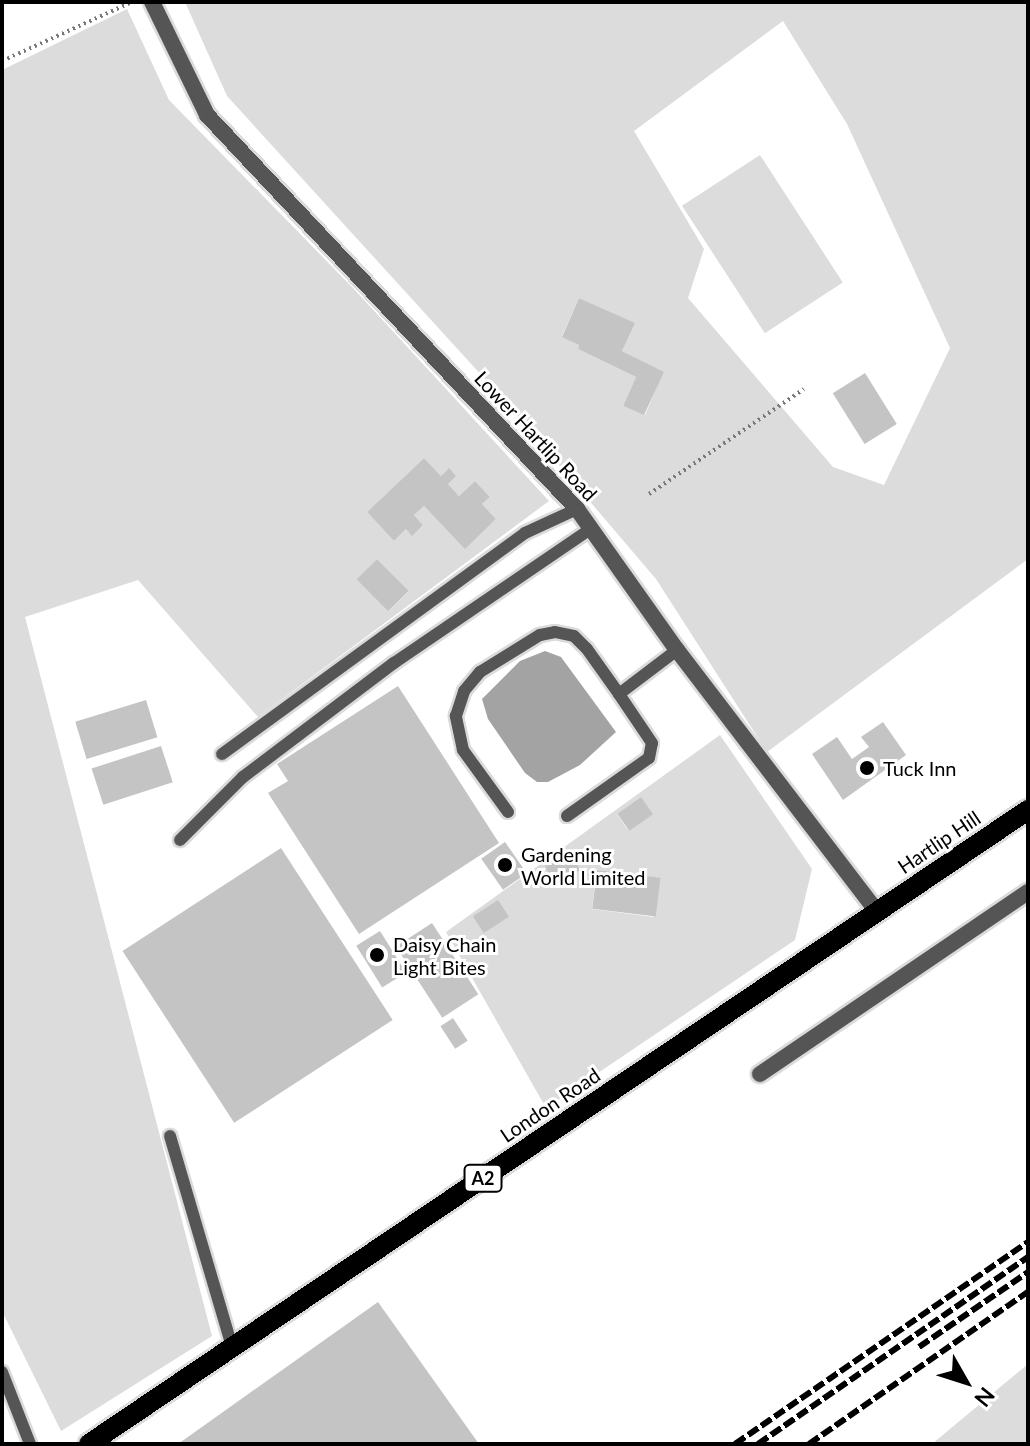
<!DOCTYPE html>
<html>
<head>
<meta charset="utf-8">
<style>
  body { margin:0 }
  #map { position:relative; width:1030px; height:1446px; overflow:hidden; background:#fff; font-family:Lato,sans-serif }
  div>[style] { position:absolute }
  .green>* { inset:0; background:#dcdcdc; transform-origin:0 0 }
  .water>* { inset:0; background:#a3a3a3 }
  .building>* { inset:0; background:#c4c4c4; transform-origin:0 0 }
  .path>* { height:4px; margin-top:-2px; transform-origin:0; background:repeating-linear-gradient(90deg,#777 0 2px,transparent 0 6px) }
  .roads { filter:drop-shadow(2px 0 #dbdbdb) drop-shadow(-2px 0 #dbdbdb) drop-shadow(0 2px #dbdbdb) drop-shadow(0 -2px #dbdbdb) }
  .service>* { height:12px; margin:-6px; padding:0 6px; transform-origin:6px; border-radius:6px; background:#555 }
  .minor>* { height:16px; margin:-8px; padding:0 8px; transform-origin:8px; border-radius:8px; background:#555 }
  .tertiary>* { height:16px; margin:-8px; padding:0 8px; transform-origin:8px; border-radius:8px; background:#555 }
  .primary>* { height:20px; margin:-10px; padding:0 10px; transform-origin:10px; border-radius:10px; background:#000 }
  .rail>* { height:6px; margin-top:-3px; transform-origin:0; background:repeating-linear-gradient(90deg,#000 0 12px,transparent 0 16px) }
  .dots>* { width:22px; height:22px; translate:-50% -50%; box-sizing:border-box; border:4px solid #fff; border-radius:50% }
  span { translate:-50% -50%; white-space:nowrap; text-align:center; line-height:1.15; -webkit-text-stroke:6px #fff; paint-order:stroke }
  .shield-label span { padding:2px 6px; background:#fff; border:2px solid; border-radius:6px; -webkit-text-stroke-width:0 }
  .shield-label { font-size:18px; color:#000; font-weight:700 }
  .street-label { font-size:20px; color:#000 }
  .poi-label { font-size:20px; color:#000 }
  .left { translate:0 -50%; text-align:left }
  .frame { position:absolute; inset:0; border:4px solid #000; pointer-events:none }
  .north { position:absolute; left:926px; top:1342px; width:80px; height:80px; -webkit-text-stroke:6px #fff; paint-order:stroke; rotate:129deg; font-size:22px; font-weight:700; line-height:32px; text-align:center; color:#000 }
  .north::after { content:''; display:block; margin:auto; width:28px; height:36px; background:#000; clip-path:polygon(50% 0,100% 100%,50% 72%,0 100%) }
</style>
</head>
<body>
<div id="map">
  <div class="green">
    <i style="clip-path:polygon(evenodd,185px 2px,1028px 2px,1028px 559px,767px 752px,656px 579px,494px 389px,227px 96px,185px 2px,783px 21px,847px 124px,950px 348px,884px 485px,833px 467px,688px 298px,704px 249px,634px 131px,783px 21px,185px 2px,579px 298px,634px 323px,622px 351px,663px 372px,645px 415px,623px 406px,636px 377px,578px 349px,579px 345px,562px 336px,579px 298px)"></i>
    <i style="clip-path:polygon(evenodd,127px 9px,169px 100px,354px 289px,549px 501px,258px 717px,138px 580px,25px 617px,212px 1336px,61px 1431px,2px 1311px,2px 70px,127px 9px,424px 458px,441px 476px,448px 469px,448px 484px,459px 496px,475px 481px,490px 497px,482px 504px,496px 519px,465px 548px,424px 506px,414px 515px,423px 525px,412px 535px,406px 529px,394px 541px,367px 512px,424px 458px,127px 9px,377px 559px,409px 591px,389px 611px,357px 580px,377px 559px)"></i>
    <i style="left:760px;top:155px;width:152px;height:93px;rotate:57deg"></i>
    <i style="clip-path:polygon(evenodd,720px 735px,812px 869px,795px 940px,546px 1108px,446px 932px,720px 735px,641px 797px,628px 830px,617px 814px,641px 797px,720px 735px,572px 852px,580px 870px,554px 882px,545px 864px,572px 852px,720px 735px,597px 870px,660px 878px,654px 917px,592px 909px,597px 870px)"></i>
    <i style="clip-path:polygon(1028px 1364px,1028px 1444px,932px 1444px)"></i>
  </div>
  <div class="water">
    <i style="clip-path:polygon(545px 651px,561px 657px,616px 732px,580px 765px,548px 782px,537px 782px,525px 773px,488px 719px,482px 699px,520px 661px)"></i>
  </div>
  <div class="building">
    <i style="clip-path:polygon(579px 298px,635px 323px,622px 351px,664px 372px,644px 415px,623px 406px,636px 377px,578px 349px,579px 345px,562px 337px)"></i>
    <i style="left:865px;top:373px;width:60px;height:38px;rotate:58deg"></i>
    <i style="clip-path:polygon(424px 458px,441px 476px,449px 468px,456px 476px,448px 484px,459px 496px,475px 481px,490px 497px,482px 504px,496px 519px,465px 549px,424px 506px,414px 515px,423px 525px,412px 536px,406px 529px,394px 541px,367px 512px)"></i>
    <i style="left:377px;top:559px;width:45px;height:29px;rotate:45deg"></i>
    <i style="clip-path:polygon(398px 686px,499px 843px,359px 934px,268px 793px,288px 781px,277px 764px)"></i>
    <i style="left:146px;top:700px;width:39px;height:74px;rotate:73deg"></i>
    <i style="clip-path:polygon(883px 722px,906px 755px,843px 800px,812px 754px,837px 737px,852px 759px,869px 747px,861px 737px)"></i>
    <i style="left:161px;top:746px;width:38px;height:73px;rotate:72deg"></i>
    <i style="left:641px;top:797px;width:21px;height:29px;rotate:55deg"></i>
    <i style="left:505px;top:842px;width:38px;height:29px;rotate:55deg"></i>
    <i style="left:281px;top:848px;width:205px;height:189px;rotate:57deg"></i>
    <i style="left:572px;top:852px;width:20px;height:30px;rotate:66deg"></i>
    <i style="left:597px;top:870px;width:64px;height:39px;rotate:7deg"></i>
    <i style="left:498px;top:900px;width:20px;height:30px;rotate:57deg"></i>
    <i style="left:432px;top:923px;width:85px;height:43px;rotate:57deg"></i>
    <i style="left:380px;top:931px;width:49px;height:28px;rotate:58deg"></i>
    <i style="left:453px;top:1018px;width:27px;height:15px;rotate:57deg"></i>
    <i style="clip-path:polygon(378px 1302px,479px 1444px,178px 1444px)"></i>
  </div>
  <div class="path">
    <i style="left:2px;top:61px;width:143px;rotate:-24.4deg"></i>
    <i style="left:649px;top:494px;width:187px;rotate:-34.1deg"></i>
  </div>
  <div class="roads">
    <div class="service">
      <i style="left:222px;top:754px;width:375px;rotate:-36.1deg"></i>
      <i style="left:525px;top:533px;width:57px;rotate:-24.8deg"></i>
      <i style="left:508px;top:812px;width:77px;rotate:-126deg"></i>
      <i style="left:463px;top:750px;width:35px;rotate:-102deg"></i>
      <i style="left:456px;top:716px;width:26px;rotate:-72deg"></i>
      <i style="left:464px;top:691px;width:25px;rotate:-50deg"></i>
      <i style="left:480px;top:672px;width:70px;rotate:-31.7deg"></i>
      <i style="left:540px;top:635px;width:15px;rotate:-11deg"></i>
      <i style="left:555px;top:632px;width:19px;rotate:12deg"></i>
      <i style="left:574px;top:636px;width:18px;rotate:45deg"></i>
      <i style="left:587px;top:649px;width:55px;rotate:54.6deg"></i>
      <i style="left:619px;top:694px;width:73px;rotate:-37.2deg"></i>
      <i style="left:567px;top:816px;width:100px;rotate:-35.3deg"></i>
      <i style="left:649px;top:758px;width:15px;rotate:-79deg"></i>
      <i style="left:652px;top:743px;width:59px;rotate:-124deg"></i>
      <i style="left:180px;top:840px;width:89px;rotate:-45deg"></i>
      <i style="left:243px;top:777px;width:189px;rotate:-37.1deg"></i>
      <i style="left:394px;top:663px;width:240px;rotate:-34.3deg"></i>
      <i style="left:170px;top:1136px;width:220px;rotate:73.6deg"></i>
      <i style="left:2px;top:1372px;width:77px;rotate:68.7deg"></i>
    </div>
    <div class="minor">
      <i style="left:760px;top:1074px;width:324px;rotate:-34.2deg"></i>
    </div>
    <div class="tertiary">
      <i style="left:152px;top:2px;width:126px;rotate:64deg"></i>
      <i style="left:207px;top:115px;width:540px;rotate:46.8deg"></i>
      <i style="left:577px;top:509px;width:173px;rotate:54.7deg"></i>
      <i style="left:677px;top:650px;width:331px;rotate:52.6deg"></i>
    </div>
    <div class="primary">
      <i style="left:89px;top:1444px;width:1133px;rotate:-34.03deg"></i>
    </div>
  </div>
  <div class="rail">
    <i style="left:919px;top:1347px;width:132px;rotate:-34.5deg"></i>
    <i style="left:735px;top:1444px;width:356px;rotate:-34.6deg"></i>
    <i style="left:758px;top:1444px;width:328px;rotate:-34.7deg"></i>
    <i style="left:809px;top:1444px;width:267px;rotate:-34.8deg"></i>
  </div>
  <div class="dots">
    <i style="left:867px;top:768px;background:#000"></i>
    <i style="left:505px;top:865px;background:#000"></i>
    <i style="left:377px;top:955px;background:#000"></i>
  </div>
  <div class="shield-label">
    <span style="left:483px;top:1178px">A2</span>
  </div>
  <div class="street-label">
    <span style="left:536px;top:436px;rotate:47deg">Lower Hartlip Road</span>
    <span style="left:939px;top:842px;rotate:-34deg">Hartlip Hill</span>
    <span style="left:550px;top:1105px;rotate:-34deg">London Road</span>
  </div>
  <div class="poi-label">
    <span class="left" style="left:883px;top:768px">Tuck Inn</span>
    <span class="left" style="left:521px;top:866px">Gardening<br>World Limited</span>
    <span class="left" style="left:393px;top:956px">Daisy Chain<br>Light Bites</span>
  </div>
  <div class="frame"></div>
  <div class="north">N</div>
</div>
</body>
</html>
